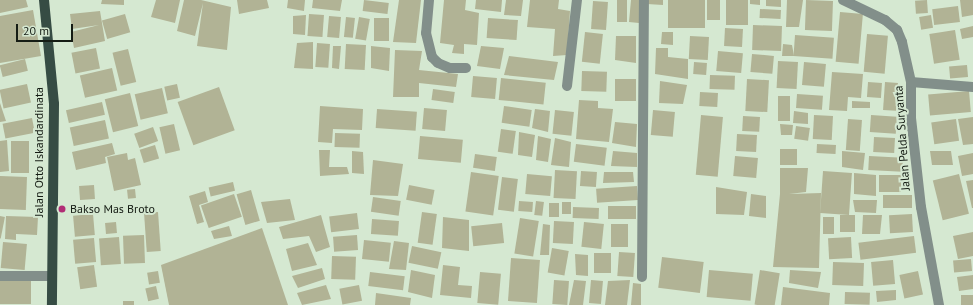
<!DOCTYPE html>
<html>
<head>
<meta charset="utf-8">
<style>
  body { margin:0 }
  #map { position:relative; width:973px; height:305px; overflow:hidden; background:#d5e8d1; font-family:"PT Sans",sans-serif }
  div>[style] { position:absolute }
  .building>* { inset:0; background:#b1b395; transform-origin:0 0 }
  .minor>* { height:10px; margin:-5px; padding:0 5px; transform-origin:5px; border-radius:5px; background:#828f8a }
  .major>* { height:10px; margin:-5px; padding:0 5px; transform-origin:5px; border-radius:5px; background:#364c44 }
  .dots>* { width:11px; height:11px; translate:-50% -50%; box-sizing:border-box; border:2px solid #d5e8d1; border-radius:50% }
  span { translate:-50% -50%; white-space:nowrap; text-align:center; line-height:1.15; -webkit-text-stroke:4px #d5e8d1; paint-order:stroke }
  .street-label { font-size:12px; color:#151c14 }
  .poi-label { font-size:12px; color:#151c14 }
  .left { translate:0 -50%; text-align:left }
  .scale { position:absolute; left:16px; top:24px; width:57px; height:18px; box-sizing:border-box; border:2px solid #151c14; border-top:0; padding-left:5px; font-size:12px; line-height:14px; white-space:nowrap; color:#151c14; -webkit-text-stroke:3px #d5e8d1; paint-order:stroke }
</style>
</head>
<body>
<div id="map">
  <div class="building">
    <i style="clip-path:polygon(0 0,26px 0,28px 7px,0 13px)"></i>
    <i style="clip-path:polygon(102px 0,124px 0,124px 5px,101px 4px)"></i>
    <i style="clip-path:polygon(156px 0,180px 0,175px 23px,151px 17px)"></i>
    <i style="clip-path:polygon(184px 0,201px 0,231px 7px,227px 50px,197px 46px,203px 3px,195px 36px,177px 31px)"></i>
    <i style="clip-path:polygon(237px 0,267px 0,269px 8px,239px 14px)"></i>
    <i style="clip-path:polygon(288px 0,305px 0,304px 11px,287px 8px)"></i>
    <i style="clip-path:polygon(313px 0,342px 0,340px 11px,312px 8px)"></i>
    <i style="left:364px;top:0;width:25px;height:11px;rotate:7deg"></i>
    <i style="clip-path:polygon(399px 0,421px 0,416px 43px,393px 42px)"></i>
    <i style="clip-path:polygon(444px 0,466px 0,465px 10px,479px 13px,477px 45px,464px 44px,464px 54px,452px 53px,454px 45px,440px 43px)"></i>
    <i style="clip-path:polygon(476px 0,502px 0,501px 12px,475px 9px)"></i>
    <i style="clip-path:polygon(506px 0,523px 0,521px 16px,504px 15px)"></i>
    <i style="clip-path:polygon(530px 0,559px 0,558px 9px,570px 11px,567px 55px,553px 56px,555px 29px,527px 27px)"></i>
    <i style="left:617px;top:0;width:10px;height:22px"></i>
    <i style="clip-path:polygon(631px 0,640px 0,639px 23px,629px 22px)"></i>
    <i style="clip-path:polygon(648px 0,663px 0,663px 5px,647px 4px)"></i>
    <i style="left:668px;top:0;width:37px;height:28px"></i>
    <i style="left:707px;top:0;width:13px;height:20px"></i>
    <i style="left:726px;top:0;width:22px;height:25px"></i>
    <i style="clip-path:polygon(750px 0,760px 0,760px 5px,750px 4px)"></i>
    <i style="clip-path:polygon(766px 0,781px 0,781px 7px,766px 6px)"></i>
    <i style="clip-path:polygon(787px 0,803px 0,799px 27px,786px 27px)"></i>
    <i style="left:806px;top:0;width:27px;height:30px;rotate:2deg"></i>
    <i style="left:927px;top:0;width:13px;height:12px;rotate:86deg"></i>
    <i style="clip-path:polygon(960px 0,973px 0,973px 15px,962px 17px)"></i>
    <i style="left:593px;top:1px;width:15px;height:28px;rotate:4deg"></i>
    <i style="left:958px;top:6px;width:16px;height:26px;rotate:83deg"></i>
    <i style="left:760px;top:9px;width:21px;height:9px;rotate:3deg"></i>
    <i style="clip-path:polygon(33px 10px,41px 56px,0 63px,0 16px)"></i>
    <i style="clip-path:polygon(100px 11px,105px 41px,74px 48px,71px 32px,99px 25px,72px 29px,70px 14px)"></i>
    <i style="left:840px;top:12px;width:23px;height:50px;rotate:5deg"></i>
    <i style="left:125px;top:14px;width:19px;height:24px;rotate:74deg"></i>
    <i style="left:309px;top:14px;width:15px;height:22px;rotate:4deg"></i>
    <i style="clip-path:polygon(306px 15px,305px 35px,293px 34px,293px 16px)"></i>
    <i style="left:931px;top:15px;width:13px;height:12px;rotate:81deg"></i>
    <i style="left:329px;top:16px;width:12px;height:21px;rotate:5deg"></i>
    <i style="left:346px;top:17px;width:9px;height:20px;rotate:6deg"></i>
    <i style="left:359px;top:17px;width:11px;height:22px;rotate:10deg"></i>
    <i style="left:374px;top:18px;width:15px;height:23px"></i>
    <i style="left:488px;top:18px;width:30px;height:20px;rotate:4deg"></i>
    <i style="left:753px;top:25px;width:29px;height:25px;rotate:2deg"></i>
    <i style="clip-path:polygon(973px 26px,973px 37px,962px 39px,960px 29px)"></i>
    <i style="left:725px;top:28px;width:18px;height:18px;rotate:3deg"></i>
    <i style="left:955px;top:30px;width:30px;height:26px;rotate:81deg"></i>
    <i style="left:585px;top:32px;width:18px;height:30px;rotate:6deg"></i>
    <i style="clip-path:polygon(662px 32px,673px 32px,673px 45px,661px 44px)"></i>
    <i style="left:867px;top:34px;width:21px;height:38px;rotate:5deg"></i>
    <i style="left:795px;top:35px;width:39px;height:21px;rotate:4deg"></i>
    <i style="clip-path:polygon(616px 36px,636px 36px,636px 63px,615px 60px)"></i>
    <i style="left:690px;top:36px;width:19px;height:23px;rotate:3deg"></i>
    <i style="clip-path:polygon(313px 42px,313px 69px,294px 68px,297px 43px)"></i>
    <i style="left:317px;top:43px;width:13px;height:24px;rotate:4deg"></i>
    <i style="left:346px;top:44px;width:20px;height:25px;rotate:3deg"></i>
    <i style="clip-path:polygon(783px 44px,792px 45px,794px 56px,782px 56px)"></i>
    <i style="clip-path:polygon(333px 46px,341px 46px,339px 69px,332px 68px)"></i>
    <i style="clip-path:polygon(371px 46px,390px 48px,389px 71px,371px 68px)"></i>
    <i style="clip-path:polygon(481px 46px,504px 48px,500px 69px,477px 66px)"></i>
    <i style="left:96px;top:48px;width:21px;height:25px;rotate:79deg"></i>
    <i style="clip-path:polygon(656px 48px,668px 48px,668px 57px,688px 59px,688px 79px,655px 74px)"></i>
    <i style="left:128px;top:49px;width:34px;height:16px;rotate:76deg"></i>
    <i style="clip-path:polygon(395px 50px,422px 51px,419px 70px,458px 74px,456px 87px,419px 83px,419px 97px,393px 97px)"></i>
    <i style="left:718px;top:51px;width:25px;height:20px;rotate:5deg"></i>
    <i style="left:752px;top:54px;width:22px;height:18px;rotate:5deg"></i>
    <i style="clip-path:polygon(509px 56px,558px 62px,554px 80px,504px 75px)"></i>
    <i style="left:25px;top:59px;width:12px;height:26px;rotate:76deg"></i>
    <i style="left:778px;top:61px;width:20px;height:27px;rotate:3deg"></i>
    <i style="left:694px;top:62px;width:13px;height:12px;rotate:4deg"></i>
    <i style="left:804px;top:62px;width:22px;height:23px;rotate:5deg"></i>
    <i style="left:967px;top:65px;width:12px;height:18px;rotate:85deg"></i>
    <i style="left:112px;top:68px;width:23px;height:33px;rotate:77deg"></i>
    <i style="left:582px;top:71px;width:25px;height:20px;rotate:2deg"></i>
    <i style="clip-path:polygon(832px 72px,863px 74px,861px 98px,848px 97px,847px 111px,829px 110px)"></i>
    <i style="left:710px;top:75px;width:25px;height:14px;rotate:2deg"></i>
    <i style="left:473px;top:76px;width:24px;height:21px;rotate:5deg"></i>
    <i style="left:501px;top:78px;width:45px;height:22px;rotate:6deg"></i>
    <i style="left:615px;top:79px;width:21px;height:22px"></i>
    <i style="left:747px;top:79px;width:22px;height:32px;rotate:3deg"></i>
    <i style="clip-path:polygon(660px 81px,687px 85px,683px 104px,659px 103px)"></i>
    <i style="left:868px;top:82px;width:14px;height:15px;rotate:4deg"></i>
    <i style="left:885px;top:82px;width:13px;height:28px;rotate:4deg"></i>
    <i style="left:27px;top:84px;width:19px;height:28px;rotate:78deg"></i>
    <i style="left:177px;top:84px;width:14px;height:13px;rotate:78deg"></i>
    <i style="left:219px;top:87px;width:46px;height:44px;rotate:70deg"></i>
    <i style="left:162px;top:88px;width:26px;height:28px;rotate:77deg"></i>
    <i style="left:433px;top:89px;width:22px;height:11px;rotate:8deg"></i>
    <i style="left:969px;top:91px;width:21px;height:41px;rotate:85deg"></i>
    <i style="left:700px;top:92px;width:18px;height:14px;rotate:3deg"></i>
    <i style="left:130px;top:93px;width:34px;height:26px;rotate:76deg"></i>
    <i style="left:797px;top:94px;width:26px;height:14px;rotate:4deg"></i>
    <i style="left:778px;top:96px;width:12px;height:25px"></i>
    <i style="clip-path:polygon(579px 100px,598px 101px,598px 108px,613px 109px,609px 142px,576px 139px)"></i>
    <i style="clip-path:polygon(852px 101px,870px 102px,870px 108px,852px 108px)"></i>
    <i style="left:102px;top:102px;width:13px;height:37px;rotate:77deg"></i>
    <i style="clip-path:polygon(0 103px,6px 121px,0 122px)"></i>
    <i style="clip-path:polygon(320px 106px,363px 109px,362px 130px,333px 129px,332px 143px,318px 142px)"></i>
    <i style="left:504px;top:106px;width:28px;height:17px;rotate:8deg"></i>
    <i style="left:424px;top:108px;width:23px;height:21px;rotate:5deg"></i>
    <i style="left:377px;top:109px;width:40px;height:19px;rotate:4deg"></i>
    <i style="clip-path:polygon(535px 109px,550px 111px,548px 132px,532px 128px)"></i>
    <i style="left:555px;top:110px;width:19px;height:24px;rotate:6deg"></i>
    <i style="left:653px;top:110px;width:22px;height:25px;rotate:5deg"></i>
    <i style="clip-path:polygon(794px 111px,808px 113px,808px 124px,793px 123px)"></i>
    <i style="left:701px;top:115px;width:22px;height:60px;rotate:5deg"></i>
    <i style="left:814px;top:115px;width:19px;height:24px;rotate:3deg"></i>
    <i style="left:871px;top:115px;width:26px;height:17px;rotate:4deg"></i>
    <i style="left:743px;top:116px;width:17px;height:15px;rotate:3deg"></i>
    <i style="clip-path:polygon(973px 117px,973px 144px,963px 145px,958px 119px)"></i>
    <i style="left:32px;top:118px;width:15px;height:30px;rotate:79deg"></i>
    <i style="left:848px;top:119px;width:14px;height:31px;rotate:4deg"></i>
    <i style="left:956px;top:119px;width:22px;height:25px;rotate:82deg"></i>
    <i style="left:105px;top:120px;width:19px;height:36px;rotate:78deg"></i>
    <i style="clip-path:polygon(615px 122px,637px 124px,636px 147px,612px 143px)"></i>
    <i style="left:174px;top:124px;width:27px;height:15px;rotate:77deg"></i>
    <i style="clip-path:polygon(780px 124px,793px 125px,792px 135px,781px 135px)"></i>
    <i style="left:796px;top:126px;width:14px;height:13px;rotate:8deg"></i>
    <i style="left:153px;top:127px;width:15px;height:20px;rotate:70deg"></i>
    <i style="left:501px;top:129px;width:15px;height:23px;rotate:8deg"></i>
    <i style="clip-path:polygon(519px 132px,535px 135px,532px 157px,518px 155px)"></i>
    <i style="left:335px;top:133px;width:25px;height:14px;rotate:2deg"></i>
    <i style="left:737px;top:134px;width:20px;height:17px;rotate:3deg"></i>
    <i style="left:420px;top:136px;width:43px;height:23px;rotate:5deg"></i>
    <i style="clip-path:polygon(538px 136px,551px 139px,548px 162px,536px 160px)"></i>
    <i style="left:874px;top:137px;width:21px;height:15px;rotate:3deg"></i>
    <i style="clip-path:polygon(555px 138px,571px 142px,569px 167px,551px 165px)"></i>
    <i style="clip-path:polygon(7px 140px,9px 171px,0 172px,0 141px)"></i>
    <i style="left:11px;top:141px;width:18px;height:32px"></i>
    <i style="clip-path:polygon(112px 143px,115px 154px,105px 157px,106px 163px,76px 170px,72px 152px)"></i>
    <i style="left:576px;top:144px;width:31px;height:18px;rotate:7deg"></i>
    <i style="left:817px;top:144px;width:19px;height:9px;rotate:3deg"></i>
    <i style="left:155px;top:145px;width:14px;height:16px;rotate:73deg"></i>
    <i style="left:780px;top:149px;width:17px;height:16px"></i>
    <i style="clip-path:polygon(319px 150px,330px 150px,329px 167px,347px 167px,349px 174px,320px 176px)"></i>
    <i style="clip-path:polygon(352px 151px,363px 152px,364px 174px,352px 173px)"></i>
    <i style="clip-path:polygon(613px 151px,637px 153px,637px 167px,611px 166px)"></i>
    <i style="clip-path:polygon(842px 151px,865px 153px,863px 170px,842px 167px)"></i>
    <i style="clip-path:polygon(930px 151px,951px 151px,953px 165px,932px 165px)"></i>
    <i style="clip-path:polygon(127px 153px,128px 160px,135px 158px,141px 185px,114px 191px,107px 157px)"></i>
    <i style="clip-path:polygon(973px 153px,973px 174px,962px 176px,958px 156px)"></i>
    <i style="left:475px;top:154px;width:22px;height:14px;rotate:8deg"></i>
    <i style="left:735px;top:156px;width:23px;height:20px;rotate:5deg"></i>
    <i style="left:869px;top:156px;width:34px;height:14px;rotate:3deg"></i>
    <i style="clip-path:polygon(373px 160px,403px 164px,398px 196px,370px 195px)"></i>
    <i style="clip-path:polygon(780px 168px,808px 168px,806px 192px,789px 194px,821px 193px,819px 268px,773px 267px,780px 194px)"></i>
    <i style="left:555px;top:170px;width:22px;height:28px;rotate:3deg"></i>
    <i style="left:581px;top:171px;width:16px;height:15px;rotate:4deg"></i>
    <i style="left:823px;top:171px;width:29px;height:42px;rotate:4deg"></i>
    <i style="left:471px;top:172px;width:28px;height:40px;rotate:8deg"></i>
    <i style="clip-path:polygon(604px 172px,633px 172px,634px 182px,603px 183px)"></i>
    <i style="clip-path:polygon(854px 173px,876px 175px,876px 196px,854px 194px)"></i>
    <i style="left:527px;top:174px;width:25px;height:20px;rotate:5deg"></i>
    <i style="left:959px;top:174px;width:41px;height:27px;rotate:76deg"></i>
    <i style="left:879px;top:175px;width:22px;height:17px"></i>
    <i style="left:0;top:176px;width:27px;height:33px;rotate:2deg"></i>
    <i style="left:502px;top:177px;width:16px;height:33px;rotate:7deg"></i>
    <i style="clip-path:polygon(973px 180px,973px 208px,972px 208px,966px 181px)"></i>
    <i style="left:233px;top:182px;width:9px;height:25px;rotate:77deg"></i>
    <i style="left:94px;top:185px;width:14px;height:15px;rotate:86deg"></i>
    <i style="left:409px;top:185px;width:26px;height:15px;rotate:11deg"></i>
    <i style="left:637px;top:186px;width:14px;height:41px;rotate:86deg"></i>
    <i style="clip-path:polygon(716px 187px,747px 192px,744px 215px,716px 214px)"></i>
    <i style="left:135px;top:189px;width:9px;height:8px;rotate:84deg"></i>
    <i style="left:251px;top:190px;width:32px;height:15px;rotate:74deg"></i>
    <i style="clip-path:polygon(205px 191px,208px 202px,199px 205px,204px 222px,197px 224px,189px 196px)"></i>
    <i style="left:234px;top:194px;width:24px;height:35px;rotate:71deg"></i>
    <i style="clip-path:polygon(751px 194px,766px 196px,766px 218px,749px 216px)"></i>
    <i style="left:883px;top:195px;width:29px;height:13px"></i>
    <i style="left:373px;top:197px;width:28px;height:15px;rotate:8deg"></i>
    <i style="clip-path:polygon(290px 199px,295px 220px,267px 223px,261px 202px)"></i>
    <i style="clip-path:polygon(853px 200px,877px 200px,876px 213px,855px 212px)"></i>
    <i style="left:519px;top:201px;width:14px;height:10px;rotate:4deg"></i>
    <i style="left:536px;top:201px;width:8px;height:14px;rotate:7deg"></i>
    <i style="left:562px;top:202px;width:9px;height:12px"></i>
    <i style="left:549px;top:203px;width:10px;height:14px"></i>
    <i style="left:608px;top:206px;width:28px;height:13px"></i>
    <i style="left:573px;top:207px;width:26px;height:11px;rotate:2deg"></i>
    <i style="left:158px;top:212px;width:39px;height:14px;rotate:86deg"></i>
    <i style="left:422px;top:212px;width:15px;height:31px;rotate:8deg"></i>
    <i style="left:357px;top:213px;width:16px;height:28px;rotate:83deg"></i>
    <i style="left:93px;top:214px;width:21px;height:20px;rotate:85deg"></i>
    <i style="left:912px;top:214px;width:18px;height:23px;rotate:87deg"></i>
    <i style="clip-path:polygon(321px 215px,330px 247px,316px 252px,309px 236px,283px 239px,279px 227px)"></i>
    <i style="left:855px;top:215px;width:17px;height:15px;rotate:90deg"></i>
    <i style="clip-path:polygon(863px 215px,882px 215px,880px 234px,862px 234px)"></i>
    <i style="left:0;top:216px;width:5px;height:22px;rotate:11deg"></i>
    <i style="clip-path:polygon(6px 216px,38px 217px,37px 235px,16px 234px,16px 240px,5px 239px)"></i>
    <i style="clip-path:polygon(443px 217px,469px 220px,469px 251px,442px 248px)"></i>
    <i style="left:823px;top:217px;width:11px;height:17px"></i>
    <i style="left:520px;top:218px;width:19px;height:36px;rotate:9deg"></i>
    <i style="left:372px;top:219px;width:27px;height:15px;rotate:4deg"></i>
    <i style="left:554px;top:221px;width:20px;height:22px;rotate:3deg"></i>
    <i style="left:116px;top:222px;width:11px;height:11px;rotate:85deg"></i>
    <i style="left:584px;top:222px;width:20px;height:25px;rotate:6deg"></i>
    <i style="left:502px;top:223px;width:20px;height:31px;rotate:84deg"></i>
    <i style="clip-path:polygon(543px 224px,550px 225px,549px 255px,540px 255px)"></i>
    <i style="left:611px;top:224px;width:17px;height:23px"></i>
    <i style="clip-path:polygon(229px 226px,232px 236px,214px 239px,211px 231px)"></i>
    <i style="clip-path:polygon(262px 228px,288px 305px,169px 305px,161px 265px)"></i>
    <i style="clip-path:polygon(973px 232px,973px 256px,958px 259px,953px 236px)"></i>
    <i style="left:144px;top:235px;width:28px;height:21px;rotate:88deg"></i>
    <i style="left:357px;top:235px;width:15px;height:24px;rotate:86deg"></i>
    <i style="left:914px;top:236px;width:17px;height:56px;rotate:83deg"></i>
    <i style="left:119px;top:237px;width:27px;height:20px;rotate:86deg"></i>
    <i style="left:851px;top:237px;width:21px;height:23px;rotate:87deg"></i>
    <i style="left:94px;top:238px;width:24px;height:21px;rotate:85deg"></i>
    <i style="left:364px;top:240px;width:27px;height:19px;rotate:6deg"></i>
    <i style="clip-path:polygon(394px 241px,409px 243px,406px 270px,389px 269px)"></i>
    <i style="left:3px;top:242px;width:24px;height:26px;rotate:5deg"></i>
    <i style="clip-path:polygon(308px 243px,317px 265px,292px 271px,286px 249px)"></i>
    <i style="left:412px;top:246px;width:30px;height:17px;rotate:12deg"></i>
    <i style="left:552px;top:248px;width:17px;height:25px;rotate:10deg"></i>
    <i style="left:619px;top:252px;width:16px;height:24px;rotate:4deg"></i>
    <i style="left:594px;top:253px;width:17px;height:20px"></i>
    <i style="clip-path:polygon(575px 254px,588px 255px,588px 276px,576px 275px)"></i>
    <i style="left:332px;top:256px;width:24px;height:23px;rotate:2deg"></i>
    <i style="left:662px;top:257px;width:42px;height:31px;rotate:7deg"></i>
    <i style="left:511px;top:258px;width:29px;height:43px;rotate:4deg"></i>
    <i style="left:971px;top:259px;width:12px;height:18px;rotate:85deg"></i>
    <i style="left:893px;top:260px;width:24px;height:22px;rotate:85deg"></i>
    <i style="left:864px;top:263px;width:23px;height:31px;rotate:92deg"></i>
    <i style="left:94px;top:265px;width:22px;height:17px;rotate:82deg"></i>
    <i style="clip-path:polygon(443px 265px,460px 267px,458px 285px,472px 286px,471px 298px,440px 295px)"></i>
    <i style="clip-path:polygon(322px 268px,325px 279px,298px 288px,292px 276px)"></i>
    <i style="clip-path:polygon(411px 270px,435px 275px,432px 298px,408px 292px)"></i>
    <i style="left:709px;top:270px;width:44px;height:27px;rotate:5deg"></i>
    <i style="left:760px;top:270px;width:20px;height:35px;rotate:9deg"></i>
    <i style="clip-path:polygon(790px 270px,821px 272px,818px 288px,789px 283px)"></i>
    <i style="left:158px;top:271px;width:12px;height:11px;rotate:81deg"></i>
    <i style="left:918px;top:271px;width:24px;height:19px;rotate:78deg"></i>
    <i style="left:370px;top:272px;width:35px;height:14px;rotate:7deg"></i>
    <i style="left:480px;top:272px;width:21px;height:31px;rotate:5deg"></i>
    <i style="clip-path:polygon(973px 275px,973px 289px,959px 291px,957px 277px)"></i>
    <i style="left:0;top:280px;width:31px;height:24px"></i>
    <i style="left:554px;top:280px;width:15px;height:24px;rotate:4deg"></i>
    <i style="clip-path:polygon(574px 280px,586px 281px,583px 305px,569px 305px)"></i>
    <i style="left:591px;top:280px;width:12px;height:23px;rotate:5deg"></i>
    <i style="clip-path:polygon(630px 280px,627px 305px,605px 305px,608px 281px)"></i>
    <i style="clip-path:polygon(633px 283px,641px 284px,641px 305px,631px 305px)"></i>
    <i style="clip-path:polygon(326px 285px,331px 299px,302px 305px,297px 293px)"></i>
    <i style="left:359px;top:285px;width:16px;height:20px;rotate:79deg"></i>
    <i style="left:156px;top:286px;width:13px;height:11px;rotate:77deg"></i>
    <i style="clip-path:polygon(783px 287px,830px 293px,829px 305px,781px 305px)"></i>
    <i style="clip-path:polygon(896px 290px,896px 300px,877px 302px,876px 291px)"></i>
    <i style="left:845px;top:292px;width:25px;height:12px;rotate:2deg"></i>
    <i style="clip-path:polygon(376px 293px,411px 298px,410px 305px,375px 305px)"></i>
    <i style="left:961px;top:295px;width:12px;height:10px"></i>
    <i style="left:123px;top:301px;width:11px;height:4px"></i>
  </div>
  <div class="minor">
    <i style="left:429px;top:0;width:33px;rotate:95deg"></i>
    <i style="left:426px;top:33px;width:25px;rotate:76deg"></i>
    <i style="left:432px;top:57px;width:8px;rotate:45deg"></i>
    <i style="left:438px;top:63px;width:13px;rotate:23deg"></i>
    <i style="left:450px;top:68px;width:16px"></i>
    <i style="left:843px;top:0;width:47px;rotate:25.5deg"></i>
    <i style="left:885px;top:20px;width:16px;rotate:40deg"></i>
    <i style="left:897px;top:30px;width:13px;rotate:67deg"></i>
    <i style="left:902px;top:42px;width:41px;rotate:77.3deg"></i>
    <i style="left:911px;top:82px;width:36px;rotate:90deg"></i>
    <i style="left:911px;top:118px;width:90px;rotate:83.6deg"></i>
    <i style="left:921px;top:207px;width:100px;rotate:79.6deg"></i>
    <i style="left:911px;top:82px;width:62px;rotate:4.6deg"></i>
    <i style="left:567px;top:86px;width:87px;rotate:-83.4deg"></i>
    <i style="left:0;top:276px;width:52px"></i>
    <i style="left:642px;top:277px;width:277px;rotate:-89.6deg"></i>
  </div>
  <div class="major">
    <i style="left:44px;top:0;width:104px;rotate:84.5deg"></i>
    <i style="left:54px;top:104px;width:201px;rotate:90.6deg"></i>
  </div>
  <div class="dots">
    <i style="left:62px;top:209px;background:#b12d75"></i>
  </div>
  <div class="street-label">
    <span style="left:902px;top:138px;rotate:-94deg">Jalan Pelda Suryanta</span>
    <span style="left:39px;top:152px;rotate:-90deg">Jalan Otto Iskandardinata</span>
  </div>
  <div class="poi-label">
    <span class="left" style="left:70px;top:209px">Bakso Mas Broto</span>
  </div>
  <div class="scale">20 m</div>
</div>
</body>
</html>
